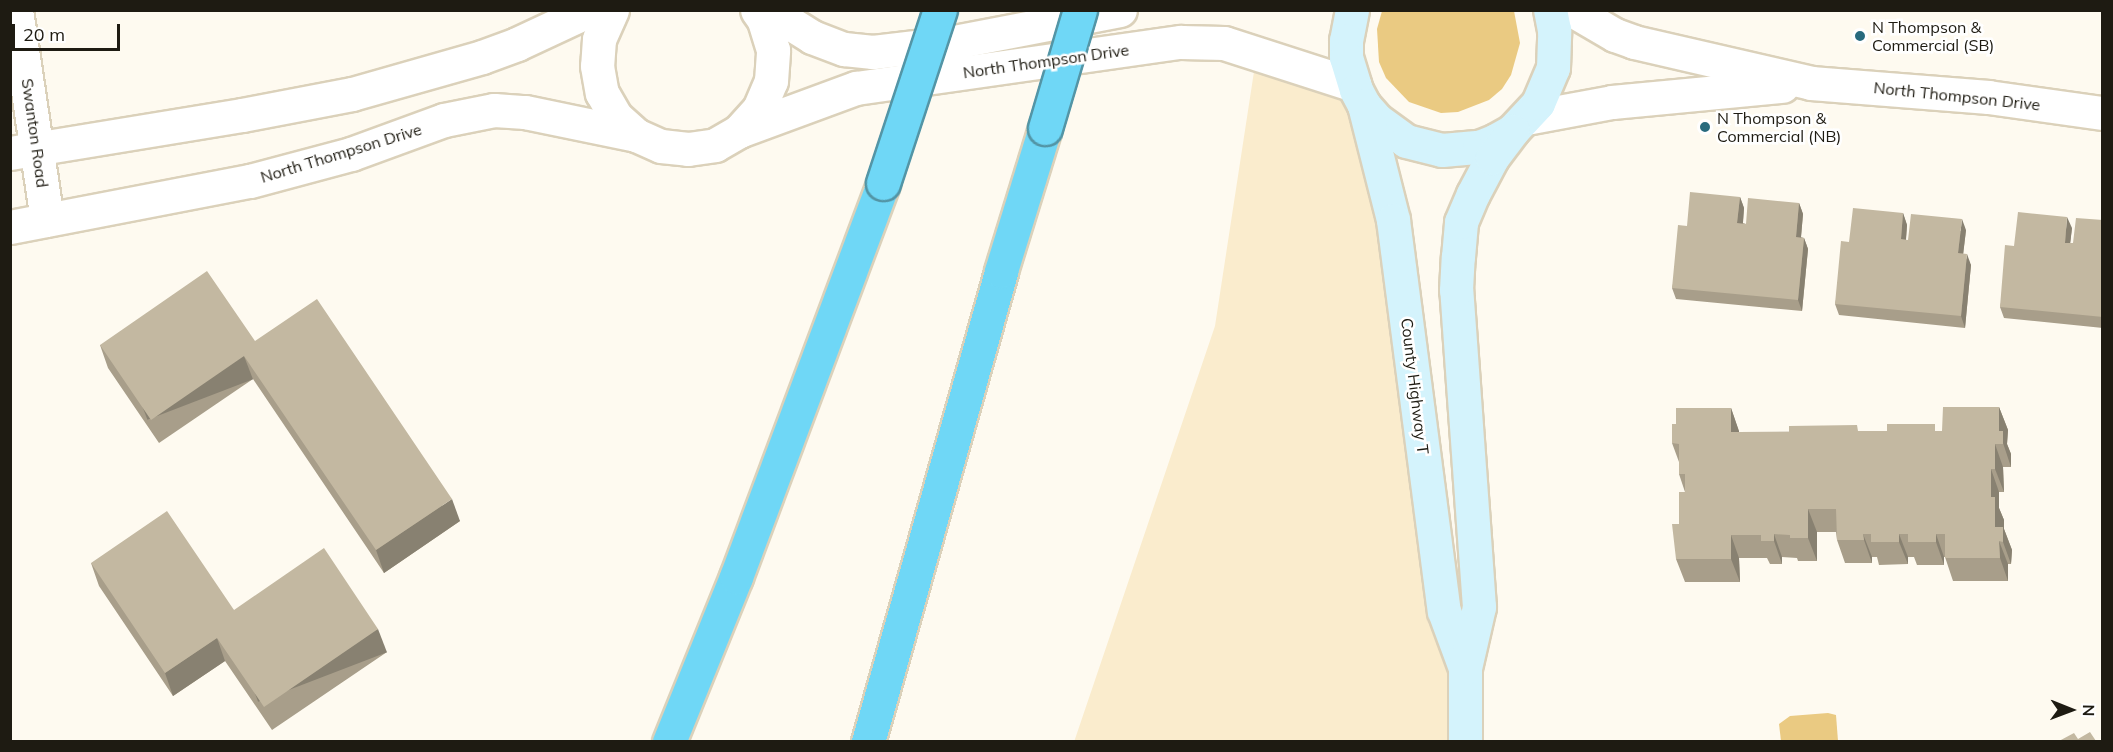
<!DOCTYPE html>
<html>
<head>
<meta charset="utf-8">
<style>
  body { margin:0 }
  #map { position:relative; width:2113px; height:752px; overflow:hidden; background:#fefaf0; font-family:Mulish,sans-serif }
  div>[style] { position:absolute }
  .built>* { inset:0; background:#faeccd }
  .green>* { inset:0; background:#eaca82 }
  .roads { filter:drop-shadow(2px 0 #dbd1ba) drop-shadow(-2px 0 #dbd1ba) drop-shadow(0 2px #dbd1ba) drop-shadow(0 -2px #dbd1ba) }
  .tertiary>* { height:33px; margin:-16.5px; padding:0 16.5px; transform-origin:16.5px; border-radius:16.5px; background:#fff }
  .secondary>* { height:33px; margin:-16.5px; padding:0 16.5px; transform-origin:16.5px; border-radius:16.5px; background:#d4f3fc }
  .motorway>* { height:33px; margin:-16.5px; padding:0 16.5px; transform-origin:16.5px; border-radius:16.5px; background:#6fd7f6 }
  .bridges { filter:drop-shadow(2px 0 #5395a6) drop-shadow(-2px 0 #5395a6) drop-shadow(0 2px #5395a6) drop-shadow(0 -2px #5395a6) }
  .motorway-bridge>* { height:33px; margin:-16.5px; padding:0 16.5px; transform-origin:16.5px; border-radius:16.5px; background:#6fd7f6 }
  .wall>* { inset:0; background:#a89e8a }
  .shaded-wall>* { inset:0; background:#888171; transform-origin:0 0 }
  .building>* { inset:0; background:#c3b8a1 }
  .dots>* { width:16px; height:16px; translate:-50% -50%; box-sizing:border-box; border:3px solid #fff; border-radius:50% }
  span { translate:-50% -50%; white-space:nowrap; text-align:center; line-height:1.15; -webkit-text-stroke:5px #fff; paint-order:stroke }
  .poi-label { font-size:16px; color:#1e1b12 }
  .left { translate:0 -50%; text-align:left }
  .street-label { font-size:16px; color:#1e1b12 }
  .frame { position:absolute; inset:0; border:12px solid #1e1b12; pointer-events:none }
  .north { position:absolute; left:2041px; top:680px; width:60px; height:60px; -webkit-text-stroke:4px #fff; paint-order:stroke; rotate:91deg; font-size:16px; font-weight:700; line-height:24px; text-align:center; color:#1e1b12 }
  .north::after { content:''; display:block; margin:auto; width:21px; height:27px; background:#1e1b12; clip-path:polygon(50% 0,100% 100%,50% 72%,0 100%) }
  .scale { position:absolute; left:12px; top:24px; width:108px; height:27px; box-sizing:border-box; border:3px solid #1e1b12; border-top:0; padding-left:8px; font-size:18px; line-height:21px; white-space:nowrap; color:#1e1b12; -webkit-text-stroke:4px #fff; paint-order:stroke }
</style>
</head>
<body>
<div id="map">
  <div class="built">
    <i style="clip-path:polygon(1257px 52px,1354px 85px,1465px 741px,1074px 742px,1215px 326px)"></i>
  </div>
  <div class="green">
    <i style="clip-path:polygon(1382px 11px,1514px 11px,1520px 43px,1511px 75px,1502px 89px,1489px 100px,1458px 112px,1441px 113px,1409px 102px,1386px 78px,1379px 62px,1377px 29px)"></i>
    <i style="clip-path:polygon(1828px 713px,1836px 715px,1838px 741px,1781px 741px,1779px 724px,1790px 716px)"></i>
  </div>
  <div class="roads">
    <div class="tertiary">
      <i style="left:16px;top:10px;width:212px;rotate:81.6deg"></i>
      <i style="left:612px;top:10px;width:32px;rotate:114deg"></i>
      <i style="left:599px;top:39px;width:27px;rotate:94deg"></i>
      <i style="left:597px;top:66px;width:27px;rotate:80deg"></i>
      <i style="left:602px;top:93px;width:28px;rotate:60deg"></i>
      <i style="left:616px;top:117px;width:27px;rotate:42deg"></i>
      <i style="left:636px;top:135px;width:27px;rotate:24deg"></i>
      <i style="left:661px;top:146px;width:27px;rotate:6deg"></i>
      <i style="left:688px;top:149px;width:27px;rotate:-8deg"></i>
      <i style="left:715px;top:145px;width:28px;rotate:-30deg"></i>
      <i style="left:739px;top:131px;width:30px;rotate:-48deg"></i>
      <i style="left:759px;top:109px;width:30px;rotate:-67deg"></i>
      <i style="left:771px;top:81px;width:31px;rotate:-86deg"></i>
      <i style="left:773px;top:50px;width:31px;rotate:-107deg"></i>
      <i style="left:764px;top:20px;width:12px;rotate:-125deg"></i>
      <i style="left:769px;top:10px;width:51px;rotate:32.1deg"></i>
      <i style="left:812px;top:37px;width:34px;rotate:21deg"></i>
      <i style="left:844px;top:49px;width:29px;rotate:6deg"></i>
      <i style="left:873px;top:52px;width:77px;rotate:-6.8deg"></i>
      <i style="left:949px;top:43px;width:174px;rotate:-10.9deg"></i>
      <i style="left:1572px;top:10px;width:50px;rotate:30.2deg"></i>
      <i style="left:1615px;top:35px;width:20px;rotate:20deg"></i>
      <i style="left:1634px;top:42px;width:182px;rotate:13deg"></i>
      <i style="left:1811px;top:83px;width:178px;rotate:4.5deg"></i>
      <i style="left:1988px;top:97px;width:115px;rotate:8deg"></i>
      <i style="left:1526px;top:118px;width:87px;rotate:-10.5deg"></i>
      <i style="left:1612px;top:102px;width:171px;rotate:-5.4deg"></i>
      <i style="left:739px;top:131px;width:125px;rotate:-20.2deg"></i>
      <i style="left:856px;top:88px;width:328px;rotate:-8.1deg"></i>
      <i style="left:1181px;top:42px;width:43px;rotate:1.3deg"></i>
      <i style="left:1224px;top:43px;width:137px;rotate:17.9deg"></i>
      <i style="left:10px;top:153px;width:235px;rotate:-9.3deg"></i>
      <i style="left:242px;top:115px;width:112px;rotate:-10.8deg"></i>
      <i style="left:352px;top:94px;width:135px;rotate:-15.9deg"></i>
      <i style="left:482px;top:57px;width:37px;rotate:-20deg"></i>
      <i style="left:517px;top:44px;width:81px;rotate:-25deg"></i>
      <i style="left:10px;top:227px;width:244px;rotate:-10.9deg"></i>
      <i style="left:250px;top:181px;width:105px;rotate:-15deg"></i>
      <i style="left:351px;top:154px;width:99px;rotate:-20.1deg"></i>
      <i style="left:444px;top:120px;width:51px;rotate:-11.3deg"></i>
      <i style="left:494px;top:110px;width:31px;rotate:4deg"></i>
      <i style="left:525px;top:112px;width:113px;rotate:11.7deg"></i>
    </div>
    <div class="secondary">
      <i style="left:1352px;top:10px;width:31px;rotate:101deg"></i>
      <i style="left:1346px;top:40px;width:17px;rotate:90deg"></i>
      <i style="left:1346px;top:57px;width:34px;rotate:73deg"></i>
      <i style="left:1356px;top:90px;width:17px;rotate:62deg"></i>
      <i style="left:1364px;top:105px;width:18px;rotate:49deg"></i>
      <i style="left:1376px;top:119px;width:37px;rotate:36deg"></i>
      <i style="left:1406px;top:141px;width:37px;rotate:14deg"></i>
      <i style="left:1442px;top:150px;width:37px;rotate:-5deg"></i>
      <i style="left:1479px;top:147px;width:18px;rotate:-22deg"></i>
      <i style="left:1496px;top:140px;width:18px;rotate:-29deg"></i>
      <i style="left:1512px;top:131px;width:38px;rotate:-47deg"></i>
      <i style="left:1538px;top:103px;width:38px;rotate:-67deg"></i>
      <i style="left:1553px;top:68px;width:38px;rotate:-88deg"></i>
      <i style="left:1554px;top:30px;width:20px;rotate:-101deg"></i>
      <i style="left:1364px;top:105px;width:119px;rotate:75.8deg"></i>
      <i style="left:1393px;top:220px;width:394px;rotate:82.6deg"></i>
      <i style="left:1444px;top:611px;width:61px;rotate:69.8deg"></i>
      <i style="left:1465px;top:742px;width:74px;rotate:-90deg"></i>
      <i style="left:1465px;top:668px;width:63px;rotate:-77.1deg"></i>
      <i style="left:1479px;top:607px;width:318px;rotate:-94.1deg"></i>
      <i style="left:1456px;top:290px;width:33px;rotate:-87deg"></i>
      <i style="left:1458px;top:257px;width:35px;rotate:-85deg"></i>
      <i style="left:1461px;top:222px;width:30px;rotate:-67deg"></i>
      <i style="left:1473px;top:194px;width:41px;rotate:-62.2deg"></i>
      <i style="left:1492px;top:158px;width:34px;rotate:-53deg"></i>
    </div>
    <div class="motorway">
      <i style="left:669px;top:742px;width:178px;rotate:-67.9deg"></i>
      <i style="left:736px;top:577px;width:421px;rotate:-69.5deg"></i>
      <i style="left:868px;top:742px;width:489px;rotate:-74.2deg"></i>
      <i style="left:1001px;top:271px;width:150px;rotate:-72.9deg"></i>
    </div>
  </div>
  <div class="bridges">
    <div class="motorway-bridge">
      <i style="left:1045px;top:128px;width:123px;rotate:-73.5deg"></i>
      <i style="left:883px;top:183px;width:182px;rotate:-71.8deg"></i>
    </div>
  </div>
  <div class="wall">
    <i style="clip-path:polygon(1740px 197px,1744px 208px,1743px 223px,1746px 224px,1799px 203px,1803px 214px,1801px 237px,1804px 238px,1808px 249px,1802px 311px,1676px 299px,1672px 288px,1687px 226px)"></i>
    <i style="clip-path:polygon(1903px 213px,1907px 225px,1906px 240px,1908px 240px,1966px 230px,1963px 254px,1971px 265px,1965px 328px,1839px 315px,1835px 304px,1849px 242px)"></i>
    <i style="clip-path:polygon(2103px 220px,2103px 328px,2004px 318px,2000px 307px,2014px 246px,2072px 228px,2070px 243px,2073px 243px)"></i>
    <i style="clip-path:polygon(255px 341px,460px 521px,384px 573px,253px 379px,159px 443px,108px 368px,100px 345px)"></i>
    <i style="clip-path:polygon(1999px 407px,2008px 430px,2007px 444px,2011px 454px,2011px 467px,2003px 467px,2004px 492px,1999px 492px,1999px 508px,2004px 520px,2004px 529px,2012px 550px,2011px 564px,2008px 564px,2008px 581px,1953px 581px,1945px 557px,1944px 557px,1944px 565px,1917px 565px,1914px 557px,1908px 557px,1908px 564px,1879px 565px,1877px 557px,1872px 557px,1872px 563px,1845px 563px,1837px 540px,1836px 532px,1817px 532px,1817px 561px,1798px 561px,1797px 558px,1782px 557px,1782px 564px,1770px 564px,1767px 558px,1739px 558px,1740px 582px,1685px 582px,1676px 559px,1679px 524px,1685px 492px,1679px 474px,1679px 462px,1672px 443px,1676px 424px,1731px 408px,1739px 432px,1942px 431px)"></i>
    <i style="clip-path:polygon(91px 563px,234px 610px,387px 652px,272px 730px,225px 661px,173px 696px,99px 586px)"></i>
  </div>
  <div class="shaded-wall">
    <i style="clip-path:polygon(1740px 197px,1744px 208px,1742px 234px,1737px 223px)"></i>
    <i style="clip-path:polygon(1799px 203px,1803px 214px,1800px 248px,1796px 237px)"></i>
    <i style="clip-path:polygon(1903px 213px,1907px 225px,1905px 251px,1901px 239px)"></i>
    <i style="clip-path:polygon(2067px 217px,2072px 228px,2069px 254px,2065px 243px)"></i>
    <i style="clip-path:polygon(1962px 219px,1966px 230px,1962px 264px,1958px 253px)"></i>
    <i style="clip-path:polygon(1804px 238px,1808px 249px,1802px 311px,1798px 300px)"></i>
    <i style="clip-path:polygon(1967px 254px,1971px 265px,1965px 328px,1961px 316px)"></i>
    <i style="left:244px;top:356px;width:25px;height:113px;rotate:69deg"></i>
    <i style="clip-path:polygon(1999px 407px,2008px 430px,2007px 444px,2011px 454px,2011px 467px,1999px 431px)"></i>
    <i style="clip-path:polygon(1731px 408px,1739px 431px,1739px 455px,1731px 432px)"></i>
    <i style="clip-path:polygon(1995px 444px,2003px 467px,2004px 492px,1995px 469px)"></i>
    <i style="clip-path:polygon(1991px 469px,1999px 492px,1999px 508px,2004px 520px,2004px 529px,2012px 550px,2011px 564px,2003px 542px,1995px 527px,1991px 497px)"></i>
    <i style="clip-path:polygon(452px 499px,460px 521px,384px 573px,376px 550px)"></i>
    <i style="clip-path:polygon(1808px 509px,1817px 532px,1817px 561px,1808px 538px)"></i>
    <i style="clip-path:polygon(1774px 534px,1782px 557px,1782px 564px,1774px 541px)"></i>
    <i style="clip-path:polygon(1863px 534px,1872px 557px,1872px 563px,1864px 540px)"></i>
    <i style="clip-path:polygon(1899px 534px,1908px 557px,1908px 564px,1899px 542px)"></i>
    <i style="clip-path:polygon(1936px 534px,1944px 557px,1944px 565px,1936px 542px)"></i>
    <i style="clip-path:polygon(1731px 535px,1739px 558px,1740px 582px,1731px 559px)"></i>
    <i style="clip-path:polygon(1999px 541px,2008px 564px,2008px 581px,2000px 558px)"></i>
    <i style="left:378px;top:629px;width:25px;height:138px;rotate:69deg"></i>
    <i style="clip-path:polygon(217px 638px,225px 661px,173px 696px,165px 673px)"></i>
  </div>
  <div class="building">
    <i style="clip-path:polygon(1690px 192px,1740px 197px,1737px 223px,1746px 224px,1748px 198px,1799px 203px,1796px 237px,1804px 238px,1798px 300px,1672px 288px,1678px 225px,1687px 226px)"></i>
    <i style="clip-path:polygon(1853px 208px,1903px 213px,1901px 239px,1908px 240px,1911px 214px,1962px 219px,1958px 253px,1967px 254px,1961px 316px,1835px 304px,1841px 241px,1849px 242px)"></i>
    <i style="clip-path:polygon(2018px 212px,2067px 217px,2065px 243px,2073px 243px,2076px 218px,2103px 220px,2103px 317px,2000px 307px,2005px 245px,2014px 246px)"></i>
    <i style="clip-path:polygon(207px 271px,255px 341px,317px 299px,452px 499px,376px 550px,244px 356px,151px 420px,100px 345px)"></i>
    <i style="clip-path:polygon(1943px 407px,1999px 407px,1999px 431px,2003px 431px,2003px 444px,1995px 444px,1995px 469px,1991px 469px,1991px 497px,1995px 497px,1995px 527px,2003px 527px,2003px 542px,1999px 541px,2000px 558px,1945px 558px,1945px 534px,1936px 534px,1936px 542px,1908px 542px,1908px 534px,1899px 534px,1899px 542px,1871px 542px,1871px 534px,1863px 534px,1864px 540px,1837px 540px,1836px 509px,1808px 509px,1808px 538px,1790px 538px,1790px 535px,1774px 534px,1774px 541px,1761px 541px,1761px 535px,1731px 535px,1731px 559px,1676px 559px,1672px 524px,1679px 524px,1679px 492px,1685px 492px,1685px 474px,1679px 474px,1679px 444px,1672px 443px,1672px 424px,1676px 424px,1676px 408px,1731px 408px,1731px 432px,1789px 432px,1789px 426px,1857px 425px,1858px 431px,1887px 431px,1887px 424px,1935px 424px,1935px 431px,1942px 431px)"></i>
    <i style="clip-path:polygon(167px 511px,234px 610px,324px 548px,378px 629px,264px 707px,217px 638px,165px 673px,91px 563px)"></i>
    <i style="clip-path:polygon(2090px 732px,2096px 741px,2059px 741px,2074px 733px,2078px 739px)"></i>
  </div>
  <div class="dots">
    <i style="left:1860px;top:36px;background:#286a7d"></i>
    <i style="left:1705px;top:127px;background:#286a7d"></i>
  </div>
  <div class="poi-label">
    <span class="left" style="left:1872px;top:36px">N Thompson &amp;<br>Commercial (SB)</span>
    <span class="left" style="left:1717px;top:127px">N Thompson &amp;<br>Commercial (NB)</span>
  </div>
  <div class="street-label">
    <span style="left:1046px;top:61px;rotate:-8deg">North Thompson Drive</span>
    <span style="left:1957px;top:96px;rotate:6deg">North Thompson Drive</span>
    <span style="left:35px;top:133px;rotate:82deg">Swanton Road</span>
    <span style="left:341px;top:153px;rotate:-17deg">North Thompson Drive</span>
    <span style="left:1415px;top:386px;rotate:83deg">County Highway T</span>
  </div>
  <div class="frame"></div>
  <div class="north">N</div>
  <div class="scale">20 m</div>
</div>
</body>
</html>
